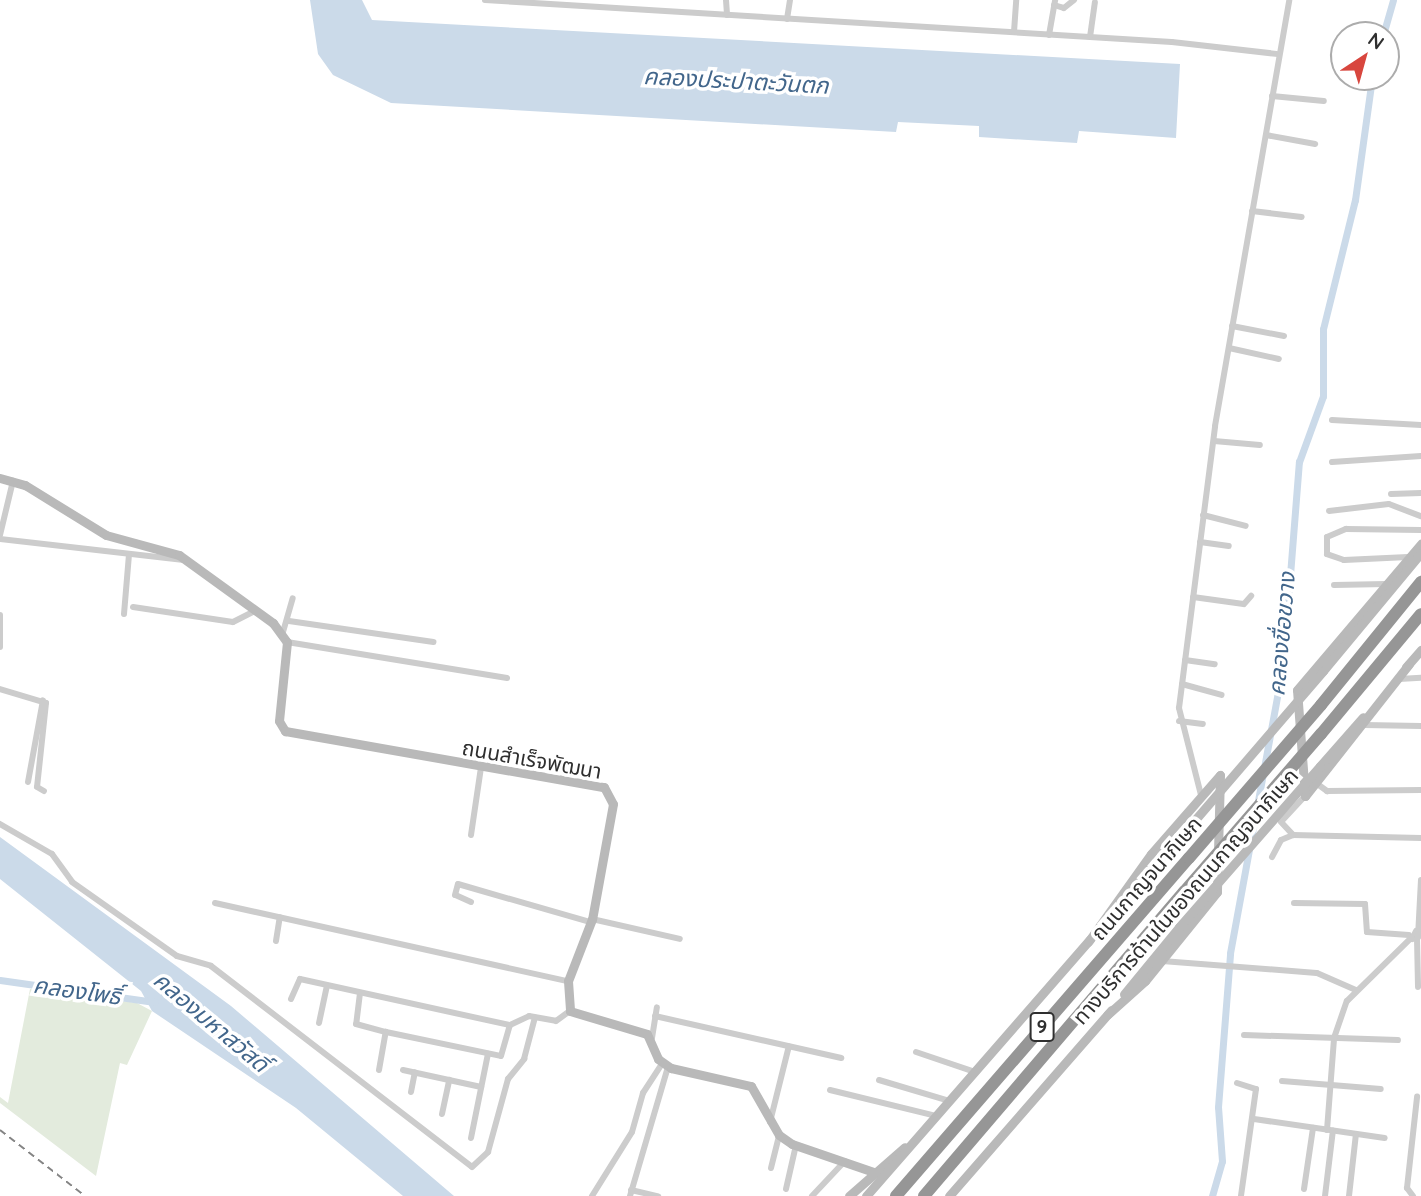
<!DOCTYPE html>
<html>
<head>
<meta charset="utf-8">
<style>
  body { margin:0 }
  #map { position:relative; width:1421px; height:1196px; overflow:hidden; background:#fff; font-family:Quicksand,"Noto Sans Thai",sans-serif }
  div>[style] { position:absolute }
  .green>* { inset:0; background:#e3ebdd }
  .water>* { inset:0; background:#cbdae9 }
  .canal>* { height:7px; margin:-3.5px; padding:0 3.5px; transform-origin:3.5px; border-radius:3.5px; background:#cbdae9 }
  .street>* { height:6px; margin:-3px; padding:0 3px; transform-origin:3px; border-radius:3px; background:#ccc }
  .secondary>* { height:9px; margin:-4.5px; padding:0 4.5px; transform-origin:4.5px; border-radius:4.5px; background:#b9b9b9 }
  .highway>* { height:12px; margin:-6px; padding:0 6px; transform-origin:6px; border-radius:6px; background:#969696 }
  .rail>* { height:2px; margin-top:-1px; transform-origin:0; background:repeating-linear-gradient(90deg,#848484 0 7px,transparent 0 12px) }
  .secondary-bridge>* { height:9px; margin:-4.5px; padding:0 4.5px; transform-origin:4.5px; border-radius:4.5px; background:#b9b9b9 }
  .highway-bridge>* { height:12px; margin:-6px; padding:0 6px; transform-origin:6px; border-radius:6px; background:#969696 }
  span { translate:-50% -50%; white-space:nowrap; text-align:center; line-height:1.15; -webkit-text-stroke:7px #fff; paint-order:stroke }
  .shield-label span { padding:2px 5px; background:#fff; border:2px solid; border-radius:5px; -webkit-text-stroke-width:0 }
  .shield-label { font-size:19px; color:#2f2f2f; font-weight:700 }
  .street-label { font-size:21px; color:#2f2f2f }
  .water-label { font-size:23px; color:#42668b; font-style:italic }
  .north { position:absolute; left:1330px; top:21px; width:70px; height:70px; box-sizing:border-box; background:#fff; border:2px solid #acacac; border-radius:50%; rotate:36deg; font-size:19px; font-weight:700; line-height:28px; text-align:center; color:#2f2f2f }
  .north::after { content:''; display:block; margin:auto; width:24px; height:32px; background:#d8463e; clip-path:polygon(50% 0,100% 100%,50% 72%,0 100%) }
</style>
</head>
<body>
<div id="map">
  <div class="green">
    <i style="clip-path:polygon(30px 989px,137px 1003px,152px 1011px,127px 1065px,120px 1063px,96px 1176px,0 1103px,0 1097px,8px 1103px)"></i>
  </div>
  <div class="water">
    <i style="clip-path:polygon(310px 0,362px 0,372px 20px,1180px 64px,1176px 138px,1079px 131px,1077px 143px,979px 137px,979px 126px,898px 122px,896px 132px,391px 103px,333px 75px,318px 54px)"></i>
    <i style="clip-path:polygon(0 837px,231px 1006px,454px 1196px,403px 1196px,296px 1108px,152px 1011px,141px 991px,0 879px)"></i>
  </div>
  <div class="canal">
    <i style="left:1383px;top:35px;width:36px;rotate:-74deg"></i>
    <i style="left:0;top:980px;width:156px;rotate:8.1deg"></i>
    <i style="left:1212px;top:1196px;width:36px;rotate:-74deg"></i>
    <i style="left:1222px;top:1161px;width:54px;rotate:-94.2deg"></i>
    <i style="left:1218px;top:1107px;width:154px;rotate:-85.5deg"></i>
    <i style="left:1230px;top:953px;width:294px;rotate:-79.6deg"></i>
    <i style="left:1283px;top:664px;width:203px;rotate:-85.5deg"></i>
    <i style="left:1299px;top:462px;width:70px;rotate:-70deg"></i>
    <i style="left:1323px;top:396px;width:67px;rotate:-90deg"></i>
    <i style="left:1323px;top:329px;width:133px;rotate:-76.1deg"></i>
    <i style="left:1355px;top:200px;width:124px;rotate:-82.1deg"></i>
  </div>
  <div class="street">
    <i style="left:485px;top:0;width:688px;rotate:3.5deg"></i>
    <i style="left:1172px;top:42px;width:107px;rotate:6.5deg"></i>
    <i style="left:726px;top:0;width:15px;rotate:86deg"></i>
    <i style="left:1054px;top:5px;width:10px;rotate:17deg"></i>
    <i style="left:1064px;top:8px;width:13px;rotate:-39deg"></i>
    <i style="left:787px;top:19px;width:19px;rotate:-81deg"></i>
    <i style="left:1014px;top:32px;width:32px;rotate:-86deg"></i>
    <i style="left:1049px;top:35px;width:36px;rotate:-80deg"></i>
    <i style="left:1090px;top:37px;width:35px;rotate:-82deg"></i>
    <i style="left:1272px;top:96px;width:52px;rotate:5.5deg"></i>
    <i style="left:1266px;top:135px;width:50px;rotate:10.4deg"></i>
    <i style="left:1252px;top:211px;width:50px;rotate:6.8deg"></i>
    <i style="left:1232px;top:326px;width:53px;rotate:10.9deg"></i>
    <i style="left:1229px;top:348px;width:51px;rotate:12.4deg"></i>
    <i style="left:1332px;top:420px;width:89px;rotate:3.2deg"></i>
    <i style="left:1214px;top:441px;width:46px;rotate:5deg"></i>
    <i style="left:1332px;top:462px;width:89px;rotate:-3.9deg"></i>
    <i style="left:1391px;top:494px;width:30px;rotate:-2deg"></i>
    <i style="left:1329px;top:511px;width:60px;rotate:-6.7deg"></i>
    <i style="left:1389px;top:504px;width:34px;rotate:21deg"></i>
    <i style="left:1203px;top:515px;width:44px;rotate:14.3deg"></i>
    <i style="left:0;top:535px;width:56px;rotate:-76.5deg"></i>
    <i style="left:0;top:539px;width:185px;rotate:6.5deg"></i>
    <i style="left:1200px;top:542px;width:29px;rotate:8deg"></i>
    <i style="left:1408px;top:557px;width:64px;rotate:177.3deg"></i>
    <i style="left:1344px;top:560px;width:18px;rotate:-161deg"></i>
    <i style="left:1327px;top:554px;width:17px;rotate:-90deg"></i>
    <i style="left:1327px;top:537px;width:21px;rotate:-23deg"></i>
    <i style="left:1346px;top:529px;width:75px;rotate:0.8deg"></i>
    <i style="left:1334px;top:585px;width:52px;rotate:-1.1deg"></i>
    <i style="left:1193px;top:597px;width:51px;rotate:7.8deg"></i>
    <i style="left:1244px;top:604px;width:11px;rotate:-49deg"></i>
    <i style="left:133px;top:607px;width:101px;rotate:8.5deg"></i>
    <i style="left:233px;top:622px;width:25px;rotate:-27deg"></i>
    <i style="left:124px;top:614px;width:60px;rotate:-85.2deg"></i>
    <i style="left:0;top:615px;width:32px;rotate:90deg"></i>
    <i style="left:289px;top:621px;width:146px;rotate:8.3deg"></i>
    <i style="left:283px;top:632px;width:35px;rotate:-74deg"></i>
    <i style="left:287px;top:642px;width:223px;rotate:9.3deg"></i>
    <i style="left:1185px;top:660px;width:30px;rotate:8deg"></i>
    <i style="left:1399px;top:679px;width:22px;rotate:-3deg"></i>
    <i style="left:1182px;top:684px;width:41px;rotate:15.4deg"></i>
    <i style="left:0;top:689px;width:48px;rotate:16.9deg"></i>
    <i style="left:46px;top:703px;width:84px;rotate:96.1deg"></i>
    <i style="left:37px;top:787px;width:8px;rotate:30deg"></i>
    <i style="left:1179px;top:721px;width:24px;rotate:7deg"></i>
    <i style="left:1364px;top:725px;width:57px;rotate:1deg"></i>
    <i style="left:28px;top:782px;width:83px;rotate:-79.6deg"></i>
    <i style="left:1316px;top:783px;width:14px;rotate:36deg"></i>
    <i style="left:1327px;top:791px;width:94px;rotate:-0.6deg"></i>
    <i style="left:1201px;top:795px;width:90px;rotate:-104.2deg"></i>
    <i style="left:1179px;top:708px;width:284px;rotate:-82.7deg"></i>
    <i style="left:1215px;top:426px;width:432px;rotate:-80.1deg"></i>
    <i style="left:1305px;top:796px;width:35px;rotate:133deg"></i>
    <i style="left:1281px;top:822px;width:18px;rotate:47deg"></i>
    <i style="left:1293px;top:835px;width:128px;rotate:1.3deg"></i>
    <i style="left:0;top:824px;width:60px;rotate:30deg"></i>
    <i style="left:52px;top:854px;width:34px;rotate:54deg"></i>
    <i style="left:72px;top:882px;width:128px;rotate:35.2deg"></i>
    <i style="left:177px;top:956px;width:35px;rotate:16deg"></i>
    <i style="left:211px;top:966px;width:329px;rotate:37.6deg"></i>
    <i style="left:472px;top:1167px;width:22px;rotate:-43deg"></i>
    <i style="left:488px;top:1152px;width:76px;rotate:-74.7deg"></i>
    <i style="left:508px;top:1079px;width:26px;rotate:-51deg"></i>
    <i style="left:524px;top:1059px;width:43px;rotate:-75.3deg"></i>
    <i style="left:471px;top:835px;width:69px;rotate:-81.6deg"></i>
    <i style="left:1272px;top:857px;width:19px;rotate:-62deg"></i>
    <i style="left:1281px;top:840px;width:13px;rotate:-23deg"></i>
    <i style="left:471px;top:902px;width:17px;rotate:-156deg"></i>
    <i style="left:455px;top:895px;width:11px;rotate:-75deg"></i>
    <i style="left:458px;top:884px;width:137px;rotate:16.1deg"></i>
    <i style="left:215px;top:903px;width:362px;rotate:12.5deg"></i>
    <i style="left:1294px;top:903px;width:71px;rotate:0.8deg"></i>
    <i style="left:1365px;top:904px;width:28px;rotate:86deg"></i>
    <i style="left:1367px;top:932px;width:42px;rotate:4.1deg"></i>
    <i style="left:592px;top:919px;width:90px;rotate:12.8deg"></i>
    <i style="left:1416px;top:931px;width:9px;rotate:117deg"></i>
    <i style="left:1412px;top:939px;width:6px;rotate:-18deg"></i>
    <i style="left:1418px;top:937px;width:57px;rotate:-87deg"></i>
    <i style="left:1417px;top:938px;width:49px;rotate:88.8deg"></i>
    <i style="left:276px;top:941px;width:24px;rotate:-81deg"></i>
    <i style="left:1162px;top:961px;width:155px;rotate:4.4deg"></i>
    <i style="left:1317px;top:973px;width:43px;rotate:23.6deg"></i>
    <i style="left:360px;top:993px;width:31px;rotate:97deg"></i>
    <i style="left:356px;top:1024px;width:31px;rotate:15deg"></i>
    <i style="left:386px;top:1032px;width:117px;rotate:11.8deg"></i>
    <i style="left:501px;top:1056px;width:32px;rotate:-74deg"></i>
    <i style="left:291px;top:999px;width:22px;rotate:-66deg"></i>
    <i style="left:300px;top:979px;width:215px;rotate:12.4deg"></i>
    <i style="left:510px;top:1025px;width:21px;rotate:-25deg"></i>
    <i style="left:529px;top:1016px;width:27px;rotate:10deg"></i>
    <i style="left:556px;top:1021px;width:17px;rotate:-36deg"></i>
    <i style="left:655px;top:1016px;width:191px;rotate:12.7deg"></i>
    <i style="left:319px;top:1023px;width:38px;rotate:-78deg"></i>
    <i style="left:1244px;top:1035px;width:154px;rotate:1.9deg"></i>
    <i style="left:652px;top:1038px;width:31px;rotate:-81deg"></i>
    <i style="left:916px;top:1052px;width:62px;rotate:18.7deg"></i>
    <i style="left:379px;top:1070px;width:39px;rotate:-80deg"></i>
    <i style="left:403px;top:1070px;width:80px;rotate:12.3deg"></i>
    <i style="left:879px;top:1080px;width:74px;rotate:16.5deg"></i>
    <i style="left:1282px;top:1081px;width:99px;rotate:4.6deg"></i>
    <i style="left:1237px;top:1083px;width:20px;rotate:18deg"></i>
    <i style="left:1256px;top:1089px;width:108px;rotate:98deg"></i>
    <i style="left:830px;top:1090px;width:110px;rotate:13.7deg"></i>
    <i style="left:411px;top:1092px;width:20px;rotate:-79deg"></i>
    <i style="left:442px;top:1114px;width:35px;rotate:-78deg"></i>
    <i style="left:1254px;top:1119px;width:132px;rotate:8.3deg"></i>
    <i style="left:770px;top:1122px;width:78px;rotate:-76deg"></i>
    <i style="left:1327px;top:1130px;width:92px;rotate:-85.6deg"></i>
    <i style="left:1334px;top:1038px;width:39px;rotate:-71deg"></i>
    <i style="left:1347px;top:1001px;width:90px;rotate:-44.5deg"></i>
    <i style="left:471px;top:1138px;width:86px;rotate:-78.6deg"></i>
    <i style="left:771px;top:1168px;width:34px;rotate:-76deg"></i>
    <i style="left:786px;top:1189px;width:45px;rotate:-77.2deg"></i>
    <i style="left:1304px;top:1189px;width:62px;rotate:-81.6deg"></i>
    <i style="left:631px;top:1190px;width:28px;rotate:13deg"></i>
    <i style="left:592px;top:1196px;width:75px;rotate:-58deg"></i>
    <i style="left:632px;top:1132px;width:41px;rotate:-74.2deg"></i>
    <i style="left:643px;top:1093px;width:35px;rotate:-57deg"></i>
    <i style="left:630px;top:1196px;width:134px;rotate:-73.6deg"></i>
    <i style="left:812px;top:1196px;width:48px;rotate:-46.7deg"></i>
    <i style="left:1325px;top:1196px;width:66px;rotate:-83.1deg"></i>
    <i style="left:1349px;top:1196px;width:62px;rotate:-83.6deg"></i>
    <i style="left:1413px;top:1196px;width:10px;rotate:-127deg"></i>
    <i style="left:1407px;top:1188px;width:92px;rotate:-83.7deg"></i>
  </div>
  <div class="secondary">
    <i style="left:0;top:478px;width:26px;rotate:16deg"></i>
    <i style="left:25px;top:485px;width:95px;rotate:31.7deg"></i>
    <i style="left:106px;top:535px;width:76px;rotate:15.3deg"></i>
    <i style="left:179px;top:555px;width:116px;rotate:35.9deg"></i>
    <i style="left:273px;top:623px;width:24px;rotate:54deg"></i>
    <i style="left:287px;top:642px;width:79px;rotate:95.8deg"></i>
    <i style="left:279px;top:721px;width:12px;rotate:59deg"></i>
    <i style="left:285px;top:731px;width:324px;rotate:10deg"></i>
    <i style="left:604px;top:787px;width:19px;rotate:62deg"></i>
    <i style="left:613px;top:804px;width:117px;rotate:100.3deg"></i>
    <i style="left:592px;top:919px;width:66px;rotate:111.2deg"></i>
    <i style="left:568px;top:981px;width:30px;rotate:86deg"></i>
    <i style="left:570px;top:1011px;width:80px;rotate:16.6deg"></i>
    <i style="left:647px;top:1034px;width:27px;rotate:66deg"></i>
    <i style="left:658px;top:1059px;width:16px;rotate:35deg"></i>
    <i style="left:671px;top:1068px;width:82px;rotate:12.7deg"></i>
    <i style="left:751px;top:1086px;width:56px;rotate:60.3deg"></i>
    <i style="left:779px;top:1135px;width:16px;rotate:35deg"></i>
    <i style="left:792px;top:1144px;width:87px;rotate:18.9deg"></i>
    <i style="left:1409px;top:664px;width:168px;rotate:128.2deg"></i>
    <i style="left:1305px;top:796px;width:106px;rotate:-94.3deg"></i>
    <i style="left:1297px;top:690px;width:192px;rotate:-49.7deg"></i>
    <i style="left:1406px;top:667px;width:23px;rotate:-49deg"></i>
    <i style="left:1323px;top:671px;width:153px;rotate:-50.3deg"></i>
    <i style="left:1320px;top:766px;width:65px;rotate:-48.7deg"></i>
    <i style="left:1116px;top:910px;width:118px;rotate:-48.8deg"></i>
    <i style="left:1088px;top:942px;width:108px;rotate:-54.4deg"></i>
    <i style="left:1151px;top:854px;width:105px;rotate:-48.9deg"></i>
    <i style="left:1220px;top:775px;width:117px;rotate:91.5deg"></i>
    <i style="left:1217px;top:892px;width:114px;rotate:129deg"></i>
    <i style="left:1145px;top:981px;width:51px;rotate:138.2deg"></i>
    <i style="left:1124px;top:994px;width:87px;rotate:-50.6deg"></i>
    <i style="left:849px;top:1196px;width:74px;rotate:-41.2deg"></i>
    <i style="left:866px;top:1196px;width:341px;rotate:-48.9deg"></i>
    <i style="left:949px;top:1196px;width:247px;rotate:-48.9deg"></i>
  </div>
  <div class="highway">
    <i style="left:1321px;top:705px;width:159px;rotate:-50.9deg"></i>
    <i style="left:1321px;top:734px;width:156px;rotate:-50.2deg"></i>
    <i style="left:896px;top:1196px;width:447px;rotate:-49.1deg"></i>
    <i style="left:924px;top:1196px;width:400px;rotate:-49.5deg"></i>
  </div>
  <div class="rail">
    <i style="left:0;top:1130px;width:108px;rotate:37.8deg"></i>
  </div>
  <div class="secondary-bridge">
    <i style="left:1194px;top:821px;width:198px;rotate:-49.3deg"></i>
    <i style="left:1179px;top:927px;width:214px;rotate:-48.8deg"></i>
  </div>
  <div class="highway-bridge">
    <i style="left:1189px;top:858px;width:202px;rotate:-49.2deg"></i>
    <i style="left:1184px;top:892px;width:209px;rotate:-49.1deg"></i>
  </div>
  <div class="shield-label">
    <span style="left:1042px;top:1027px">9</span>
  </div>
  <div class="street-label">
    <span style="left:532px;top:759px;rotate:10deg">ถนนสำเร็จพัฒนา</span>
    <span style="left:1146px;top:878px;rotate:-49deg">ถนนกาญจนาภิเษก</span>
    <span style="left:1185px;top:896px;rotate:-49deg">ทางบริการด้านในของถนนกาญจนาภิเษก</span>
  </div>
  <div class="water-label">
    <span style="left:736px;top:81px;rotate:3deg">คลองประปาตะวันตก</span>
    <span style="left:1282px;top:634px;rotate:-85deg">คลองขื่อขวาง</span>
    <span style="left:77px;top:991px;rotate:8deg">คลองโพธิ์</span>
    <span style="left:211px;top:1022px;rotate:40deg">คลองมหาสวัสดิ์</span>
  </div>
  <div class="north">N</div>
</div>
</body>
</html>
